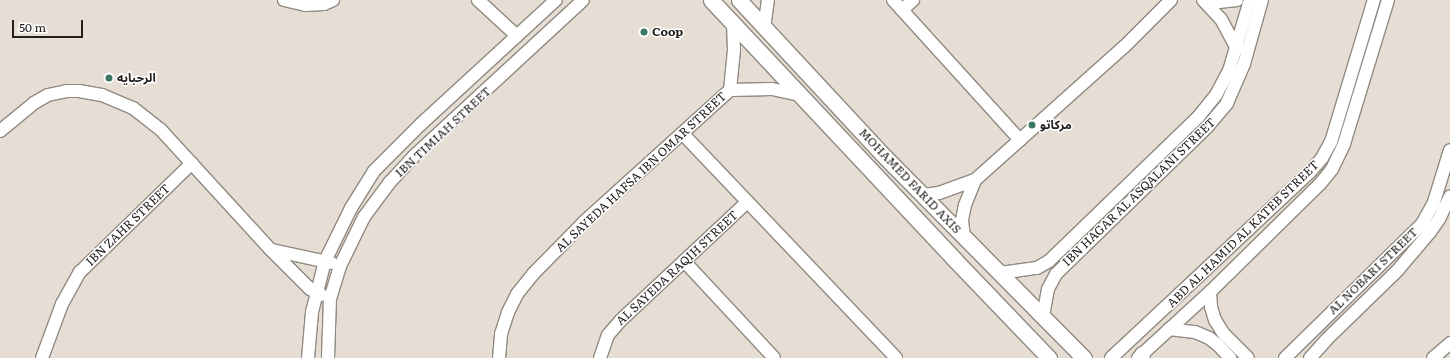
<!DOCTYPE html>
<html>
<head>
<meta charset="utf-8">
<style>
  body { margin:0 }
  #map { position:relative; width:1450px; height:358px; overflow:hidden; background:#e6ded5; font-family:Literata,"Noto Sans Arabic",serif }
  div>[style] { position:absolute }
  .roads { filter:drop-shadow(1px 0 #918a81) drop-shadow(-1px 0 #918a81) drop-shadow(0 1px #918a81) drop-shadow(0 -1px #918a81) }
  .minor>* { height:12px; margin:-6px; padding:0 6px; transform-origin:6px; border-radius:6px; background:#fff }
  .major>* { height:15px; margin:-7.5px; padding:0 7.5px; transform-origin:7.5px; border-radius:7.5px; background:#fff }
  .dots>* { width:11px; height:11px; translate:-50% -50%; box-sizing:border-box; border:2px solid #fff; border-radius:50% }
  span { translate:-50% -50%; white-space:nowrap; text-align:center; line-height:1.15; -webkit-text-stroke:3px #fff; paint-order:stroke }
  .poi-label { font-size:12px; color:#23201d; font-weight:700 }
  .left { translate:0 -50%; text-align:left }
  .street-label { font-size:12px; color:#23201d }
  .scale { position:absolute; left:12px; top:20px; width:71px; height:18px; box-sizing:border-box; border:2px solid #23201d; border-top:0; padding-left:5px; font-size:12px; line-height:14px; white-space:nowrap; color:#23201d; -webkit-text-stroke:3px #fff; paint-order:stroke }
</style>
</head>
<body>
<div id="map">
  <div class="roads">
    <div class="minor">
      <i style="left:284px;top:0;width:22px;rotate:13deg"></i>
      <i style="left:305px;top:5px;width:19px;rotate:-3deg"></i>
      <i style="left:324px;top:4px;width:10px;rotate:-24deg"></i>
      <i style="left:478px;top:0;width:53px;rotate:42.7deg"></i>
      <i style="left:893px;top:0;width:189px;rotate:47.8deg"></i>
      <i style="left:1203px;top:0;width:26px;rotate:47deg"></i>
      <i style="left:1221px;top:19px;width:32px;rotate:62deg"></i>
      <i style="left:1236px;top:47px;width:3px;rotate:18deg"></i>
      <i style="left:1206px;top:0;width:13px;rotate:9deg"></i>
      <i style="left:1219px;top:2px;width:18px;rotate:-6deg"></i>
      <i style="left:902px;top:10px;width:15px;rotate:-42deg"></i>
      <i style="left:764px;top:28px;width:28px;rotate:-82deg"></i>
      <i style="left:730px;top:90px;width:42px;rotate:-1.4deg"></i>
      <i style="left:772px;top:89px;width:29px;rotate:12deg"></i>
      <i style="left:730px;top:90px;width:40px;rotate:-84.3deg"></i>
      <i style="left:734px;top:50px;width:27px;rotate:-92deg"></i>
      <i style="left:0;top:131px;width:44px;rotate:-39.5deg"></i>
      <i style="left:34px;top:103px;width:16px;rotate:-30deg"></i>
      <i style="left:48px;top:95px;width:19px;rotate:-12deg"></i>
      <i style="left:67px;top:91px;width:12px"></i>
      <i style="left:79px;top:91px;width:23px;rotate:10deg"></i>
      <i style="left:102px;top:95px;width:34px;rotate:23deg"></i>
      <i style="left:133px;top:108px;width:36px;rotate:38deg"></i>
      <i style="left:161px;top:130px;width:161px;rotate:47.5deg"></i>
      <i style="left:270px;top:249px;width:57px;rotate:45deg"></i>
      <i style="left:310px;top:289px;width:13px;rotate:27deg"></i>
      <i style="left:683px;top:134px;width:309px;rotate:46.4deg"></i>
      <i style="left:923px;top:195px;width:16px;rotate:-7deg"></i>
      <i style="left:939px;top:193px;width:38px;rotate:-20deg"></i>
      <i style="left:975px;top:180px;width:201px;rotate:-41.8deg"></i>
      <i style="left:1125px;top:46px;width:65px;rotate:-45deg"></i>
      <i style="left:964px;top:237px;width:17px;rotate:-97deg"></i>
      <i style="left:962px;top:220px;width:15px;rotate:-79deg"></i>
      <i style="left:965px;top:205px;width:27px;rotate:-68deg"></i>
      <i style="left:272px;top:250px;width:61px;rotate:12.2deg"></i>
      <i style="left:684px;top:261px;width:132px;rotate:47.1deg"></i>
      <i style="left:1000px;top:273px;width:37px;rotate:-8deg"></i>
      <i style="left:1037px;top:268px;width:14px;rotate:-30deg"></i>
      <i style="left:1049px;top:261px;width:209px;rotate:-44deg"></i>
      <i style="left:1199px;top:116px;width:27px;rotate:-51deg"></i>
      <i style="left:1216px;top:95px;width:27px;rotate:-62deg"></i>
      <i style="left:1229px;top:71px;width:74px;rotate:-73.5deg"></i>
      <i style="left:1210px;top:292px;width:15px;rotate:86deg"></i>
      <i style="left:1211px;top:307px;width:14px;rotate:73deg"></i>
      <i style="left:1215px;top:320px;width:15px;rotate:58deg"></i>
      <i style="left:1223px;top:333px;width:35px;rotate:45deg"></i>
      <i style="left:1043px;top:317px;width:28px;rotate:-80deg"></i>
      <i style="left:1048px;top:289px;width:17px;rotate:-62deg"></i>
      <i style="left:1056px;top:274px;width:212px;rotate:-44.2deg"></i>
      <i style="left:1208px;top:126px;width:30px;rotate:-50deg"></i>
      <i style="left:1227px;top:103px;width:43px;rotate:-66.4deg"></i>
      <i style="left:1244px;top:64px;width:66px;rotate:-74.3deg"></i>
      <i style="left:1169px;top:329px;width:26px;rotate:7deg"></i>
      <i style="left:1195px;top:332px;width:15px;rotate:23deg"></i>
      <i style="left:1209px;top:338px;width:11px;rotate:38deg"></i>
      <i style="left:1218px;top:345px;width:18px;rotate:47deg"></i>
      <i style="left:42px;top:358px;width:58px;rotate:-69.7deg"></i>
      <i style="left:62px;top:304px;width:37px;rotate:-61deg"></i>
      <i style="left:80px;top:272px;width:156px;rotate:-44.2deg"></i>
      <i style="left:308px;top:358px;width:46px;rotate:-85deg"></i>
      <i style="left:312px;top:312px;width:53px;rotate:-75.7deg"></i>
      <i style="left:325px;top:261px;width:59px;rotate:-63.9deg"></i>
      <i style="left:351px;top:208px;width:44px;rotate:-58.1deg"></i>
      <i style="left:374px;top:171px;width:66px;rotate:-45deg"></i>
      <i style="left:421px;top:124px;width:183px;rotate:-42.6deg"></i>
      <i style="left:328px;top:358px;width:59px;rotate:-88.1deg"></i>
      <i style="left:330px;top:299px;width:34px;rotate:-73deg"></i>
      <i style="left:340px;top:266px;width:55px;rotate:-63.9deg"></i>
      <i style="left:364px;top:217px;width:44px;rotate:-53.4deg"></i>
      <i style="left:390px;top:182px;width:34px;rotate:-47deg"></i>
      <i style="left:413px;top:157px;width:231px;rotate:-42.7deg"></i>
      <i style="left:499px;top:358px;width:24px;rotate:-85deg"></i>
      <i style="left:501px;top:334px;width:23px;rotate:-72deg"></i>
      <i style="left:508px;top:312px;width:20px;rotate:-63deg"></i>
      <i style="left:517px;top:294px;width:26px;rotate:-51deg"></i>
      <i style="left:533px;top:274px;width:74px;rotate:-45.5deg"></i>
      <i style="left:585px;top:221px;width:195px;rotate:-42.1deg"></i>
      <i style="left:600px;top:358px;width:24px;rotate:-71deg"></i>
      <i style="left:608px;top:335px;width:18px;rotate:-49deg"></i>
      <i style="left:620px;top:321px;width:174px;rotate:-43.1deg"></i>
      <i style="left:1111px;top:358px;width:271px;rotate:-43.1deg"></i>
      <i style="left:1309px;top:173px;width:20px;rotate:-49deg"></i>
      <i style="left:1322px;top:158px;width:18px;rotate:-61deg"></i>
      <i style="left:1331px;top:142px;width:148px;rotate:-73.2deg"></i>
      <i style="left:1138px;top:358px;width:98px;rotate:-42.5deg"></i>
      <i style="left:1210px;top:292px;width:154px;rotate:-44.5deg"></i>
      <i style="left:1320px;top:184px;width:19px;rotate:-51deg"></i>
      <i style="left:1332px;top:169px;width:28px;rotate:-64deg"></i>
      <i style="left:1344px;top:144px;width:151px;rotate:-73deg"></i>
      <i style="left:1285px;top:358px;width:192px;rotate:-44.4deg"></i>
      <i style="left:1422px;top:224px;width:25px;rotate:-61deg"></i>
      <i style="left:1434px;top:202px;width:54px;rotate:-72.9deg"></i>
      <i style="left:1310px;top:358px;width:25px;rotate:-48deg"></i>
      <i style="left:1327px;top:339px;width:98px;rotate:-44.2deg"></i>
      <i style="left:1397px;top:271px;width:51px;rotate:-49.8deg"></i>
      <i style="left:1430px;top:232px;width:16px;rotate:-55deg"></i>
      <i style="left:1439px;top:219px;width:25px;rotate:-64deg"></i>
      <i style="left:1433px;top:358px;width:23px;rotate:-41deg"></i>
    </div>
    <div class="major">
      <i style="left:711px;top:0;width:357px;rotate:46.8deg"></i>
      <i style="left:955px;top:260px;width:136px;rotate:46.2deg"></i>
      <i style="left:739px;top:0;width:214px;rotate:47.1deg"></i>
      <i style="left:885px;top:157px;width:283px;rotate:45.3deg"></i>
      <i style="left:1141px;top:358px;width:4px;rotate:-76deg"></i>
    </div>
  </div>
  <div class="dots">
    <i style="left:644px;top:32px;background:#3c7965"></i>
    <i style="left:109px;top:78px;background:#3c7965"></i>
    <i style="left:1032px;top:125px;background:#3c7965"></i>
  </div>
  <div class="poi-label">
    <span class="left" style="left:652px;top:32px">Coop</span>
    <span class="left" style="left:117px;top:78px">الرحبايه</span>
    <span class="left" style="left:1040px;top:125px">مركاتو</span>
  </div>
  <div class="street-label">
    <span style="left:443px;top:132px;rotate:-43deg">IBN TIMIAH STREET</span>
    <span style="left:641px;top:172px;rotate:-43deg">AL SAYEDA HAFSA IBN OMAR STREET</span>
    <span style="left:910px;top:181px;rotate:46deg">MOHAMED FARID AXIS</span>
    <span style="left:1139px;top:192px;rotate:-44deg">IBN HAGAR AL ASQALANI STREET</span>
    <span style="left:128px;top:225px;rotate:-44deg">IBN ZAHR STREET</span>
    <span style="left:1243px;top:234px;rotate:-44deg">ABD AL HAMID AL KATEB STREET</span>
    <span style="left:677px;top:268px;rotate:-43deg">AL SAYEDA RAQIH STREET</span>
    <span style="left:1373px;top:271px;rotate:-44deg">AL NOBARI STREET</span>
  </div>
  <div class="scale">50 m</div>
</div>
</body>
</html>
